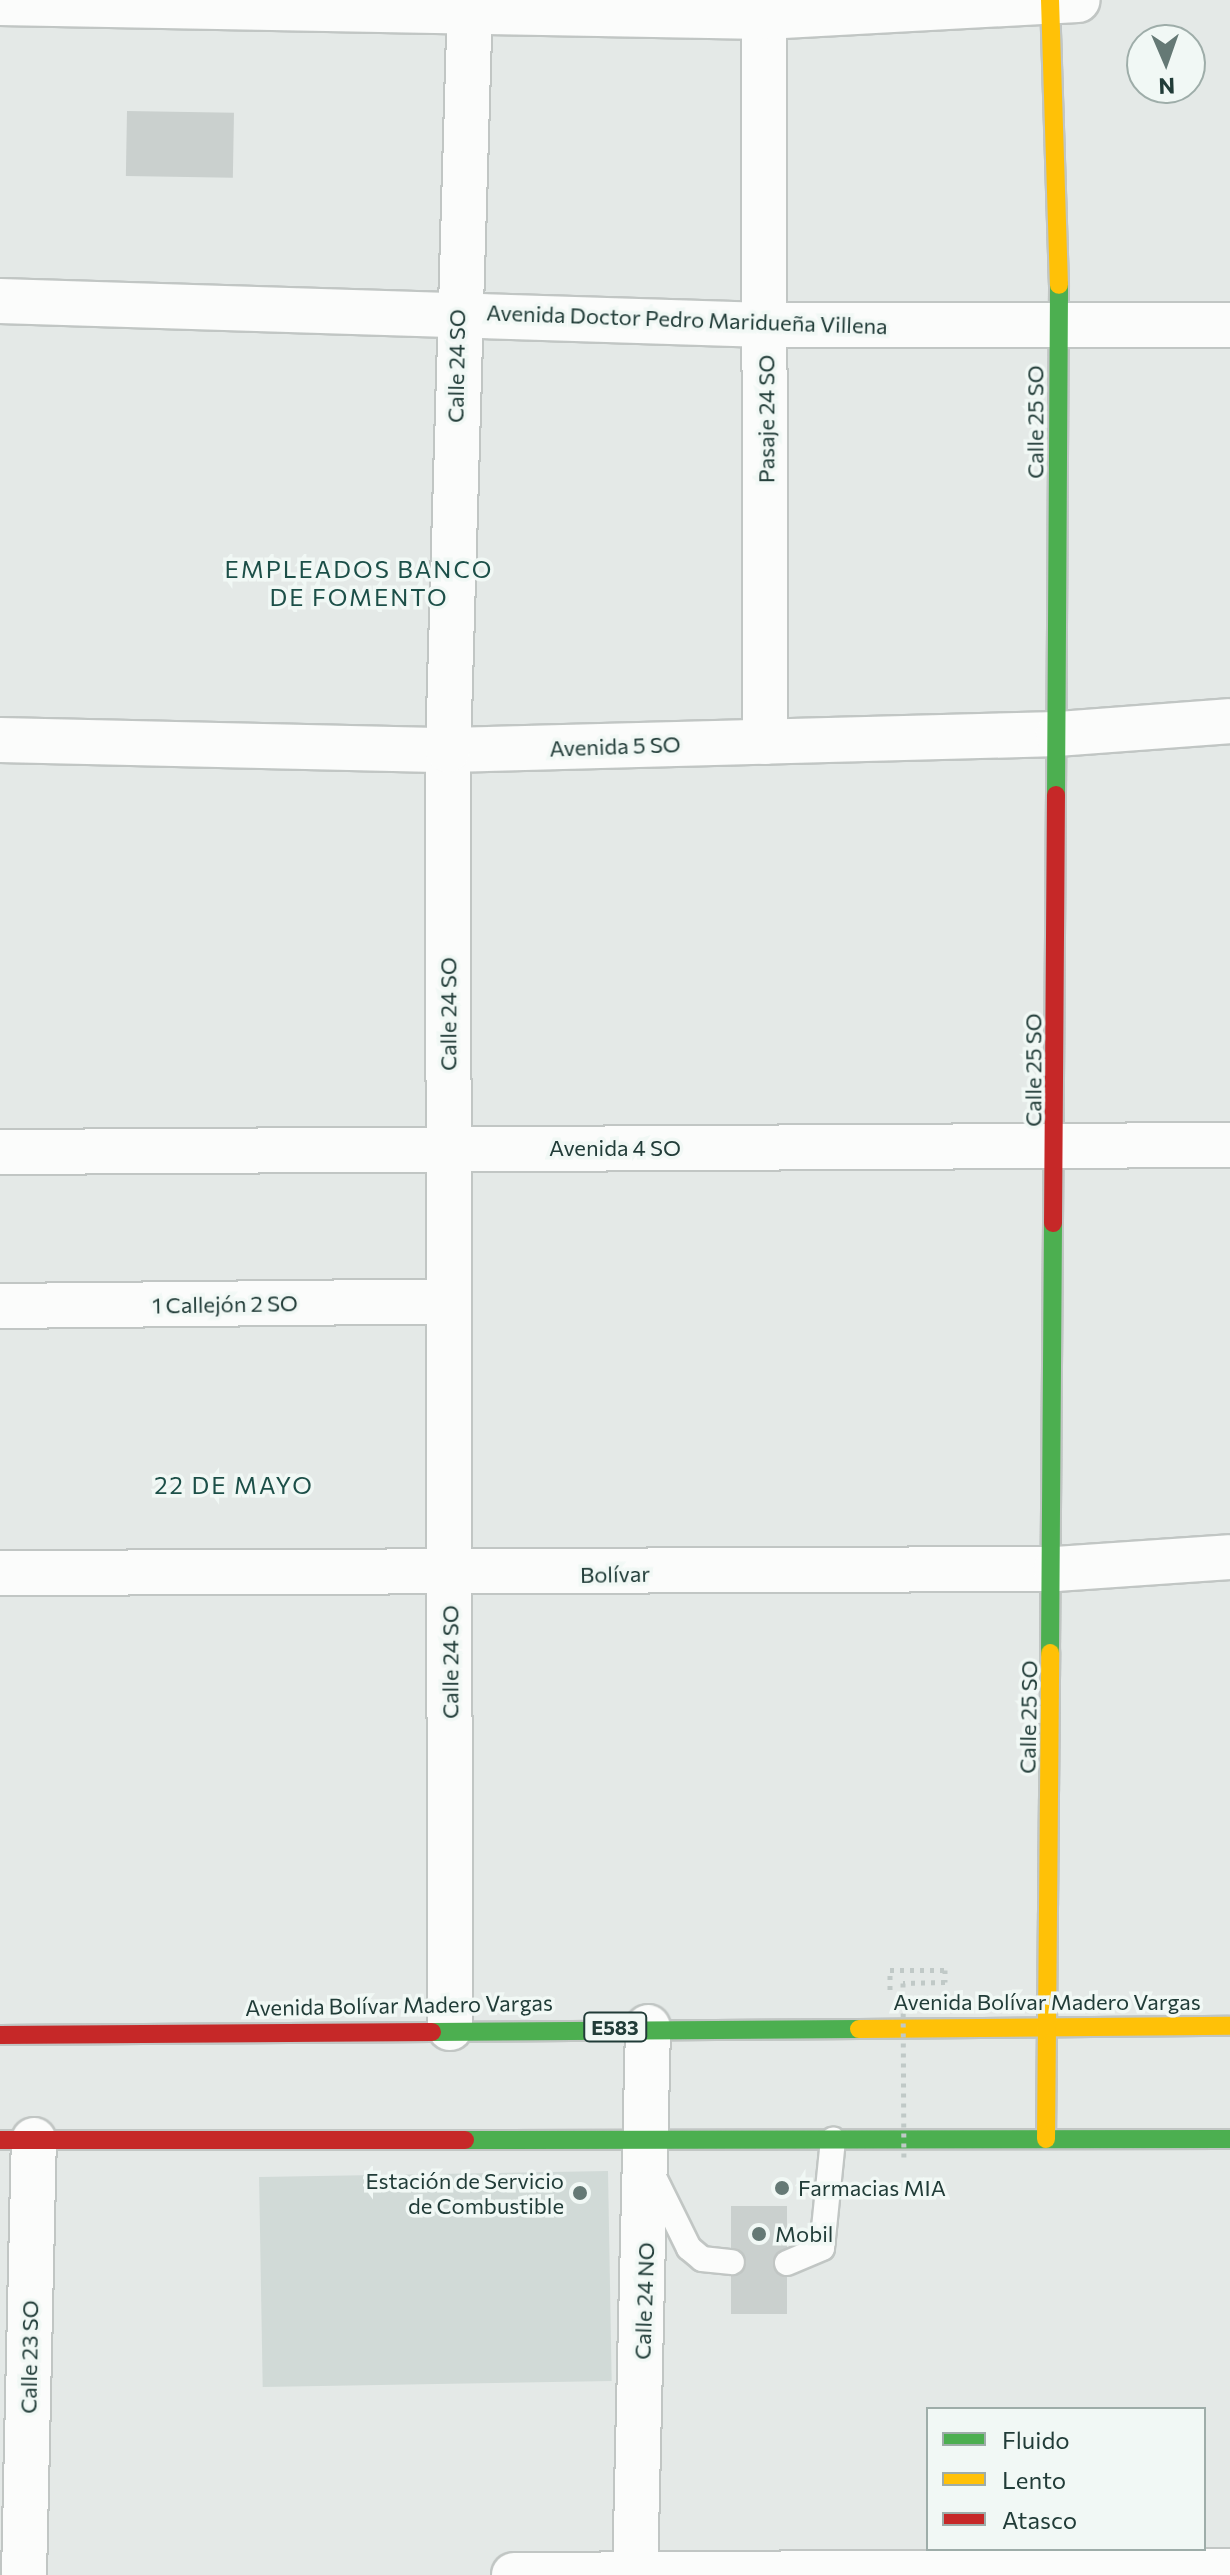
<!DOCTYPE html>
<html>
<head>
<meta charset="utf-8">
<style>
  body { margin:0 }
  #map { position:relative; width:1230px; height:2575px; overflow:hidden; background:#e4e9e7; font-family:Commissioner,sans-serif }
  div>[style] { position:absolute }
  .built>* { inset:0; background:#d1dad7; transform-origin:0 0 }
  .building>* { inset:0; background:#cad0ce; transform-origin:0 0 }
  .path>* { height:5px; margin-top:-2.5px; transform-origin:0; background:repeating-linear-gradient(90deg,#c0c9c7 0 4px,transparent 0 10px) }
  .roads { filter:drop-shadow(2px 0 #c1c6c4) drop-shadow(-2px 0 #c1c6c4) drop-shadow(0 2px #c1c6c4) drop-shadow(0 -2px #c1c6c4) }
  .lane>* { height:24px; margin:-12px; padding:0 12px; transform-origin:12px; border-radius:12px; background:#fbfcfb }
  .street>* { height:44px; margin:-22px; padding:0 22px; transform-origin:22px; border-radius:22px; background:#fbfcfb }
  .fast>* { height:18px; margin:-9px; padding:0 9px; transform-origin:9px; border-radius:9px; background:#4caf50 }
  .slow>* { height:18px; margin:-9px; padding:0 9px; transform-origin:9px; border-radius:9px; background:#ffc107 }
  .jam>* { height:18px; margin:-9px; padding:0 9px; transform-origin:9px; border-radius:9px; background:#c62828 }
  .path-bridge>* { height:5px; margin-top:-2.5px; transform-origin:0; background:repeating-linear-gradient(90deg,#c0c9c7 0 4px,transparent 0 10px) }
  .dots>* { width:22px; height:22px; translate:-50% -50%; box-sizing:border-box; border:4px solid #f1f8f5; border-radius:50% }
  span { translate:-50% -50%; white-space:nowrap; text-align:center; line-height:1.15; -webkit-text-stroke:7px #f1f8f5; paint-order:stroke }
  .shield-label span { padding:2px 6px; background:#f1f8f5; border:2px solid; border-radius:6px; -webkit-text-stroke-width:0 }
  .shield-label { font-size:20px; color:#213c38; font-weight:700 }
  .street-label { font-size:22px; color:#213c38 }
  .poi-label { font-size:22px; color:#213c38 }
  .right { translate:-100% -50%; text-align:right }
  .left { translate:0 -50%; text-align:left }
  .neighbourhood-label { font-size:24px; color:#1c4f48; letter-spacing:2px }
  .legend { position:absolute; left:926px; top:2407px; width:280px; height:144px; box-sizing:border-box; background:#f1f8f5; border:2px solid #9eada9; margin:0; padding:10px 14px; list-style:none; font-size:24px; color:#213c38 }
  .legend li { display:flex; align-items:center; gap:16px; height:40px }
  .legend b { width:40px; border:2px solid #9eada9 }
  .north { position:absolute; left:1126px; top:24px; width:80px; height:80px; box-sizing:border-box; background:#f1f8f5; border:2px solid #9eada9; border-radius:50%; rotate:178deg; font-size:22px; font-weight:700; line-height:32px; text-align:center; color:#213c38 }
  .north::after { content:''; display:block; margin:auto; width:28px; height:36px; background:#657975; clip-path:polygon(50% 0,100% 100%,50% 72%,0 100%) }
</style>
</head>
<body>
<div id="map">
  <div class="built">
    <i style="left:608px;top:2171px;width:210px;height:349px;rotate:89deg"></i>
  </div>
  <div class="building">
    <i style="left:127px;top:111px;width:107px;height:65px;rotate:1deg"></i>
    <i style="left:731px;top:2206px;width:56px;height:108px"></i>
  </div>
  <div class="path">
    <i style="left:890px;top:1990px;width:20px;rotate:-90deg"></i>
    <i style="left:890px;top:1970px;width:55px"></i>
    <i style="left:945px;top:1970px;width:12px;rotate:90deg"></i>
    <i style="left:945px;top:1982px;width:42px;rotate:178.6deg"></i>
  </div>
  <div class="roads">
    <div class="lane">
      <i style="left:654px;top:2177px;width:79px;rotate:63.8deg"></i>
      <i style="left:689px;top:2248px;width:17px;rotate:40deg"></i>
      <i style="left:702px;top:2259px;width:30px;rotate:6deg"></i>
      <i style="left:787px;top:2263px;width:38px;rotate:-23deg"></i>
      <i style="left:822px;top:2248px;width:109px;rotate:-84.2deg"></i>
    </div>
    <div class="street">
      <i style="left:764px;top:0;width:742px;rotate:89.92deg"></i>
      <i style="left:0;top:3px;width:765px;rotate:1.05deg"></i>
      <i style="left:765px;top:17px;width:313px;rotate:-3.1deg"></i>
      <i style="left:0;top:301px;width:766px;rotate:1.79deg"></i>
      <i style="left:766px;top:325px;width:464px"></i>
      <i style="left:0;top:740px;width:448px;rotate:1.3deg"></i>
      <i style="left:448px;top:750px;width:610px;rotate:-1.5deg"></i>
      <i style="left:1058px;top:734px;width:172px;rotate:-4.3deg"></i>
      <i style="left:0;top:1152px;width:1230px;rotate:-0.33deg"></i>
      <i style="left:0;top:1306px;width:449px;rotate:-0.6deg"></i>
      <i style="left:0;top:1573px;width:1056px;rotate:-0.22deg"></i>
      <i style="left:1056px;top:1569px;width:174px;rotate:-3.9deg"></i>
      <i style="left:450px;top:2028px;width:1278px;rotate:-90.09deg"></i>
      <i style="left:448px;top:750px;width:750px;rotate:-88.32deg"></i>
      <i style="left:24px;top:2575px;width:435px;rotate:-88.7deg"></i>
      <i style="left:514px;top:2575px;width:716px;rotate:-0.32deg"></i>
      <i style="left:635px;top:2575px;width:548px;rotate:-88.64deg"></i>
    </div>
    <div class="fast">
      <i style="left:1056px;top:795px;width:510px;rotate:-89.66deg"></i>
      <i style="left:1050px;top:1653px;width:430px;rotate:-89.6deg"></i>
      <i style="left:432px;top:2032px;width:427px;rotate:-0.4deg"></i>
      <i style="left:465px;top:2140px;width:765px;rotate:-0.07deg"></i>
    </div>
    <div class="slow">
      <i style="left:1050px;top:0;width:285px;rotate:88.2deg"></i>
      <i style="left:859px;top:2029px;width:371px;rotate:-0.5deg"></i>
      <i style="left:1046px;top:2139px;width:486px;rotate:-89.5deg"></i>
    </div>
    <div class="jam">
      <i style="left:1053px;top:1223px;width:428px;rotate:-89.6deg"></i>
      <i style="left:0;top:2035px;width:432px;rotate:-0.4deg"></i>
      <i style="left:0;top:2140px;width:465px"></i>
    </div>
  </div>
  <div class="path-bridge">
    <i style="left:903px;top:1983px;width:176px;rotate:89.7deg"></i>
  </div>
  <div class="dots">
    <i style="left:782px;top:2188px;background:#657975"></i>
    <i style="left:580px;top:2193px;background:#657975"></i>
    <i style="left:759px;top:2234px;background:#657975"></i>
  </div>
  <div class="shield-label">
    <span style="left:615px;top:2027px">E583</span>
  </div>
  <div class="street-label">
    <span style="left:687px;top:319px;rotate:2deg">Avenida Doctor Pedro Maridueña Villena</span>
    <span style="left:456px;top:366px;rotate:-89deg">Calle 24 SO</span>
    <span style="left:766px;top:419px;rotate:-90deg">Pasaje 24 SO</span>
    <span style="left:1035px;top:422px;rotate:-90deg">Calle 25 SO</span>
    <span style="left:615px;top:746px;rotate:-2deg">Avenida 5 SO</span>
    <span style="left:448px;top:1014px;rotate:-90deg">Calle 24 SO</span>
    <span style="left:1033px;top:1070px;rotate:-90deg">Calle 25 SO</span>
    <span style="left:615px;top:1148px">Avenida 4 SO</span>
    <span style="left:225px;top:1304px;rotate:-1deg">1 Callejón 2 SO</span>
    <span style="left:615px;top:1574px;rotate:-1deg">Bolívar</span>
    <span style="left:450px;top:1662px;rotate:-90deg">Calle 24 SO</span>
    <span style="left:1028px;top:1717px;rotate:-89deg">Calle 25 SO</span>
    <span style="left:1047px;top:2002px">Avenida Bolívar Madero Vargas</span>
    <span style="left:399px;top:2005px;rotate:-1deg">Avenida Bolívar Madero Vargas</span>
    <span style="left:644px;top:2301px;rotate:-88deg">Calle 24 NO</span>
    <span style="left:29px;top:2357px;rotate:-89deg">Calle 23 SO</span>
  </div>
  <div class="poi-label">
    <span class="right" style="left:564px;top:2193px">Estación de Servicio<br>de Combustible</span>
    <span class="left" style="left:798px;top:2188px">Farmacias MIA</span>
    <span class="left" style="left:775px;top:2234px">Mobil</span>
  </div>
  <div class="neighbourhood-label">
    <span style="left:359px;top:583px">EMPLEADOS BANCO<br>DE FOMENTO</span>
    <span style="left:234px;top:1485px">22 DE MAYO</span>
  </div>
  <ul class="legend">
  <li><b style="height:10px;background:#4caf50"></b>Fluido</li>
  <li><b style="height:10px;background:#ffc107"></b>Lento</li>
  <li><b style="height:10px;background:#c62828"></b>Atasco</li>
  </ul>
  <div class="north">N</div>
</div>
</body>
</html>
